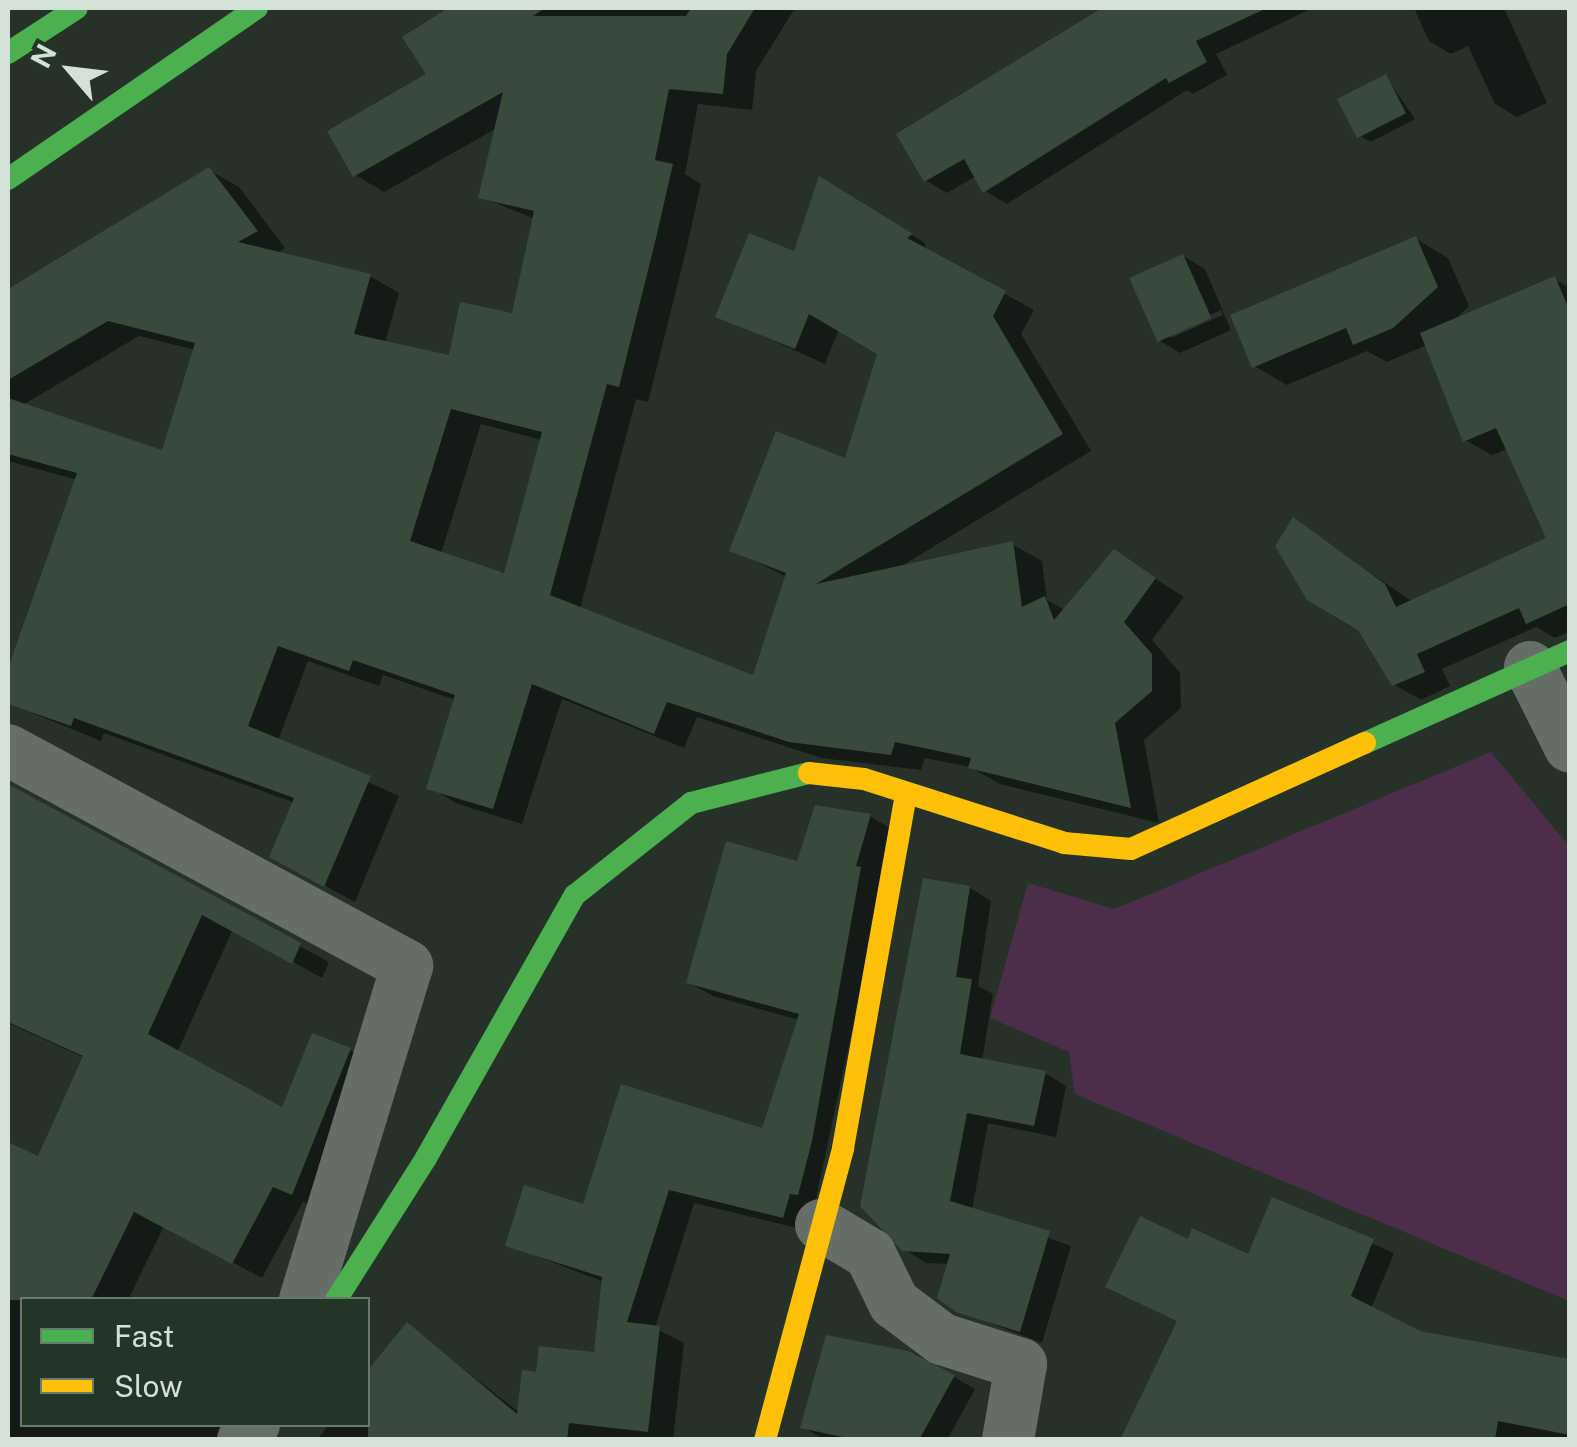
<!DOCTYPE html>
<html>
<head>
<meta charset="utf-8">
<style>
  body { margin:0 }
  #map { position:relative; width:1577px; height:1447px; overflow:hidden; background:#263228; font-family:"Public Sans",sans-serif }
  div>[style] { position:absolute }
  .green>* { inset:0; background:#4c2e4a }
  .shadow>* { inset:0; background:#0007 }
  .building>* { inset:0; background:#384a3c; transform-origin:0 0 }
  .street>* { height:52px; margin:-26px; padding:0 26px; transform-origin:26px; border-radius:26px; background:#656f67 }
  .fast>* { height:22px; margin:-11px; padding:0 11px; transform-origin:11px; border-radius:11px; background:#4caf50 }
  .slow>* { height:22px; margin:-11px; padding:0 11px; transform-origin:11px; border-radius:11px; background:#ffc107 }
  span { translate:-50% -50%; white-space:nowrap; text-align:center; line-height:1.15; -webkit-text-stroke:10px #223625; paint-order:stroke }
  .frame { position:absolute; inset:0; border:10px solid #d4e1d6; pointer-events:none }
  .legend { position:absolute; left:20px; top:1297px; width:350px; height:130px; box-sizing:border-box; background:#223625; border:2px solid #697a6c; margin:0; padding:12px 18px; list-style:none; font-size:30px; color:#d4e1d6 }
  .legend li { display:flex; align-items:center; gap:20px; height:50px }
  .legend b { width:50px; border:2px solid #697a6c }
  .north { position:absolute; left:20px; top:20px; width:100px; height:100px; -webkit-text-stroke:8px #223625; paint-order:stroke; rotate:298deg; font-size:28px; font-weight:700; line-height:40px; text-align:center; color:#d4e1d6 }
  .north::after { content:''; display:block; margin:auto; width:35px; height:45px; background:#d4e1d6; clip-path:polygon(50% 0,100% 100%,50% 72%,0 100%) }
</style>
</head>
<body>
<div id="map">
  <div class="green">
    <i style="clip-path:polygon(1491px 752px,1569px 846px,1569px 1301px,1075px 1094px,1069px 1052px,990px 1018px,1028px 883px,1114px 909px)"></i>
  </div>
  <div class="shadow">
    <i style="clip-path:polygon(evenodd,453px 8px,795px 8px,756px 71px,752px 110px,698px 104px,685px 174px,701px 184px,685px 255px,648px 402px,636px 399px,580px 609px,754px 678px,787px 577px,732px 550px,847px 462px,880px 352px,839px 329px,825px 364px,718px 316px,796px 255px,849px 196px,925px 243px,925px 250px,1034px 310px,1021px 334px,1091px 451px,900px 567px,1012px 544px,1042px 561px,1047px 600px,1066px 611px,1114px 552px,1184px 597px,1152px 640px,1180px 673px,1181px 708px,1144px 740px,1159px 823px,1000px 784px,970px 767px,925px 758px,921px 770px,821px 758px,697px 717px,684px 748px,562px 699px,522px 824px,458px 804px,429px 787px,456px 700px,383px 675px,379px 686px,308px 661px,278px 741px,399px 796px,355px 902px,302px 873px,295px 803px,104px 733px,101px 741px,8px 703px,8px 676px,78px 480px,8px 461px,8px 292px,209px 170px,239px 187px,285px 248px,276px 254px,370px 276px,399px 293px,385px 343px,451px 358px,514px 316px,535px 219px,481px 197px,497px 128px,384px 192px,355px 175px,429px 75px,405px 38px,453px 8px,139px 336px,195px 350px,163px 454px,21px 406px,139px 336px,453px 8px,481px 424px,542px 440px,505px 576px,441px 554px,481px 424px)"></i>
    <i style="clip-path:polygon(1113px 8px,1313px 8px,1216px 54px,1227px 75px,1193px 94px,1187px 90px,1007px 204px,985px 191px,976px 176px,947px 193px,925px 180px,899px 134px)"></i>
    <i style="clip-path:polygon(1414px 8px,1504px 8px,1547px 103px,1517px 117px,1495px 104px,1468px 46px,1451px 54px,1429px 41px)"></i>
    <i style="clip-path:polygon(1386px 77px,1415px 119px,1371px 142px,1360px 136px)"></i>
    <i style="clip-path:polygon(1416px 239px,1448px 258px,1469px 306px,1453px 321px,1554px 279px,1570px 288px,1570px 631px,1555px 638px,1536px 627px,1442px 669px,1450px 686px,1421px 700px,1393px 684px,1294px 521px,1413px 602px,1549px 539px,1509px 449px,1492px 455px,1465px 440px,1427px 345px,1387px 362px,1367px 351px,1287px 385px,1254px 366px)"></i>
    <i style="clip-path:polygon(evenodd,1183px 256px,1205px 269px,1231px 330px,1180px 353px,1158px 340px,1183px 256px,1221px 310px,1223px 315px,1171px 338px,1171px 333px,1221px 310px)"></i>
    <i style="clip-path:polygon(8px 788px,329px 962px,322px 978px,233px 929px,177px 1053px,284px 1111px,350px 1050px,379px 1067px,322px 1210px,303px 1202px,262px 1278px,164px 1226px,128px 1300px,22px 1300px,22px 1424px,230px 1424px,220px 1440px,8px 1440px,8px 1145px,39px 1159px,85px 1058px,8px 1023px)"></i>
    <i style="clip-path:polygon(870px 816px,895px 831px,809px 1231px,694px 1203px,655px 1328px,684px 1343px,673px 1440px,317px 1440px,329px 1424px,368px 1424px,368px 1376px,408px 1326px,520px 1413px,539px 1375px,596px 1355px,604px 1282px,508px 1245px,764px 1131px,799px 1020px,713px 996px,688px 982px,799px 864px)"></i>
    <i style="clip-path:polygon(970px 888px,991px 901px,978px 986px,993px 994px,982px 1061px,1045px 1073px,1066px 1086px,1056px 1137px,988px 1123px,972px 1210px,1071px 1246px,1042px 1343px,957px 1310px,950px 1264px,926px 1263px,904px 1249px,888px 1227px,869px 1216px)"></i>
    <i style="clip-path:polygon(1273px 1200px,1394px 1253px,1371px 1309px,1420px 1333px,1570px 1362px,1570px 1440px,1123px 1440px,1179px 1322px,1189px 1242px,1249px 1257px)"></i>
    <i style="clip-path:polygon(954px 1377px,975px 1389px,947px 1440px,825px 1440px,803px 1427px)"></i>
  </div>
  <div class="building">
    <i style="clip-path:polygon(evenodd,448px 8px,545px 8px,533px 16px,686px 16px,691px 8px,755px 8px,727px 54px,723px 94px,669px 89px,655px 160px,673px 164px,656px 238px,619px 387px,607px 384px,550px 595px,753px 675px,786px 573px,729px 551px,776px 431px,845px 458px,877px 354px,809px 314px,795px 349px,715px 317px,749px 233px,794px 251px,819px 176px,913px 234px,907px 238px,1006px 291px,993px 316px,1063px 434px,816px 584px,1013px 541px,1022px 607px,1045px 596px,1054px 620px,1114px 549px,1156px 578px,1124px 622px,1152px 654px,1152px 691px,1115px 723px,1131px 808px,968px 768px,971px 758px,895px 742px,891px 755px,789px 742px,667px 702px,654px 734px,532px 684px,493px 809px,426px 789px,455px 695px,353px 660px,349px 671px,278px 646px,248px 726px,371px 776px,324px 887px,269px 857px,294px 798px,74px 718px,71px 726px,8px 704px,8px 668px,77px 473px,8px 454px,8px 398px,162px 450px,195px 343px,108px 321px,8px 380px,8px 289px,209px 167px,258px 231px,238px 242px,371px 274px,354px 334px,449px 355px,460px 302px,512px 313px,534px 211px,478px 198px,503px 92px,353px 177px,327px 131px,426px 74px,402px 37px,448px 8px,451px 409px,542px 432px,504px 573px,410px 541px,451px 409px)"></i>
    <i style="clip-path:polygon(1102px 8px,1267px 8px,1196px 41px,1207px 62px,1169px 83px,1166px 78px,983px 193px,964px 159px,924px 182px,896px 134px)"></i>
    <i style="left:1386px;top:74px;width:44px;height:55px;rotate:63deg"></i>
    <i style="clip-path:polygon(1416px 236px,1438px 287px,1393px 328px,1353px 345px,1346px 328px,1252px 368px,1230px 315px)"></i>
    <i style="left:1183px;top:254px;width:70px;height:59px;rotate:66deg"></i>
    <i style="clip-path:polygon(1555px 276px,1570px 312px,1570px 604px,1526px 624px,1519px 608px,1417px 654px,1425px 672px,1392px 686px,1358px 630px,1307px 600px,1275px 546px,1293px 517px,1385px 584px,1396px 607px,1546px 538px,1496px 428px,1463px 442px,1420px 333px)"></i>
    <i style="clip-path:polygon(8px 784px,301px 943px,292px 964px,202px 915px,148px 1034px,282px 1107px,312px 1033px,351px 1048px,292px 1195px,273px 1187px,232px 1264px,134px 1212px,91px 1300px,8px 1300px,8px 1142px,38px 1156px,83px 1056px,8px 1022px)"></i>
    <i style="clip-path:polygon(815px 805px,871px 814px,856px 866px,861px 867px,812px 1141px,798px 1195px,790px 1194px,783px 1218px,669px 1190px,627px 1322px,660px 1326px,648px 1432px,569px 1423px,567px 1440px,368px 1440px,368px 1370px,407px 1322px,517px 1414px,522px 1370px,536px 1372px,539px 1346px,594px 1352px,602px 1277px,505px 1246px,524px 1185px,583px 1204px,621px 1084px,762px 1128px,799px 1014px,686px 983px,726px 841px,797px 861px)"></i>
    <i style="clip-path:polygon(923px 878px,970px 886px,956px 977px,972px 979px,960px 1054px,1046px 1071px,1034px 1126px,967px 1113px,950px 1201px,1050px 1231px,1020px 1332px,956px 1312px,937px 1298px,950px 1254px,902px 1251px,860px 1206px)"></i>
    <i style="clip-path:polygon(1272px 1197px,1374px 1239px,1351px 1296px,1420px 1331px,1570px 1359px,1570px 1435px,1498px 1421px,1495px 1440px,1120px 1440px,1177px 1321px,1105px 1287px,1140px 1216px,1188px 1239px,1192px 1228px,1248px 1254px)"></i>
    <i style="clip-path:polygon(826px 1335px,908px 1351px,955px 1375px,919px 1440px,857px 1440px,800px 1428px)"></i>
  </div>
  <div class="street">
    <i style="left:1530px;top:667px;width:89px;rotate:63.4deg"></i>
    <i style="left:8px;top:750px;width:454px;rotate:28.4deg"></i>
    <i style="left:407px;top:966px;width:349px;rotate:107deg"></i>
    <i style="left:821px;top:1225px;width:57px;rotate:30.6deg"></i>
    <i style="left:870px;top:1254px;width:55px;rotate:63.9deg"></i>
    <i style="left:894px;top:1303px;width:60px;rotate:36.9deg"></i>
    <i style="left:942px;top:1339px;width:83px;rotate:17.6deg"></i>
    <i style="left:1021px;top:1364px;width:77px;rotate:99.7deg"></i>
    <i style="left:243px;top:1440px;width:19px;rotate:-55deg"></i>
  </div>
  <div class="fast">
    <i style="left:8px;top:53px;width:82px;rotate:-33.1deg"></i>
    <i style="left:8px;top:179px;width:302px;rotate:-34.5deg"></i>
    <i style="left:1365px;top:743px;width:225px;rotate:-24.2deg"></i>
    <i style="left:336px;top:1300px;width:168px;rotate:-57.6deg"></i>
    <i style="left:426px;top:1158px;width:302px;rotate:-60.5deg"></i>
    <i style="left:575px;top:895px;width:148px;rotate:-38.4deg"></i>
    <i style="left:691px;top:803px;width:122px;rotate:-14.3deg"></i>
  </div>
  <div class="slow">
    <i style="left:809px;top:773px;width:55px;rotate:6.2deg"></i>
    <i style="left:864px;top:779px;width:210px;rotate:17.7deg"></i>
    <i style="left:1064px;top:843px;width:67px;rotate:5.1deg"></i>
    <i style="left:1131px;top:849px;width:257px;rotate:-24.4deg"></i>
    <i style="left:765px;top:1440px;width:302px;rotate:-75deg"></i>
    <i style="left:843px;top:1148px;width:359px;rotate:-79.9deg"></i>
  </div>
  <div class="frame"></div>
  <ul class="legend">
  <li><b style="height:12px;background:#4caf50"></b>Fast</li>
  <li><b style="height:12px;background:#ffc107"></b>Slow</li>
  </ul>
  <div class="north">N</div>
</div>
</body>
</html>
